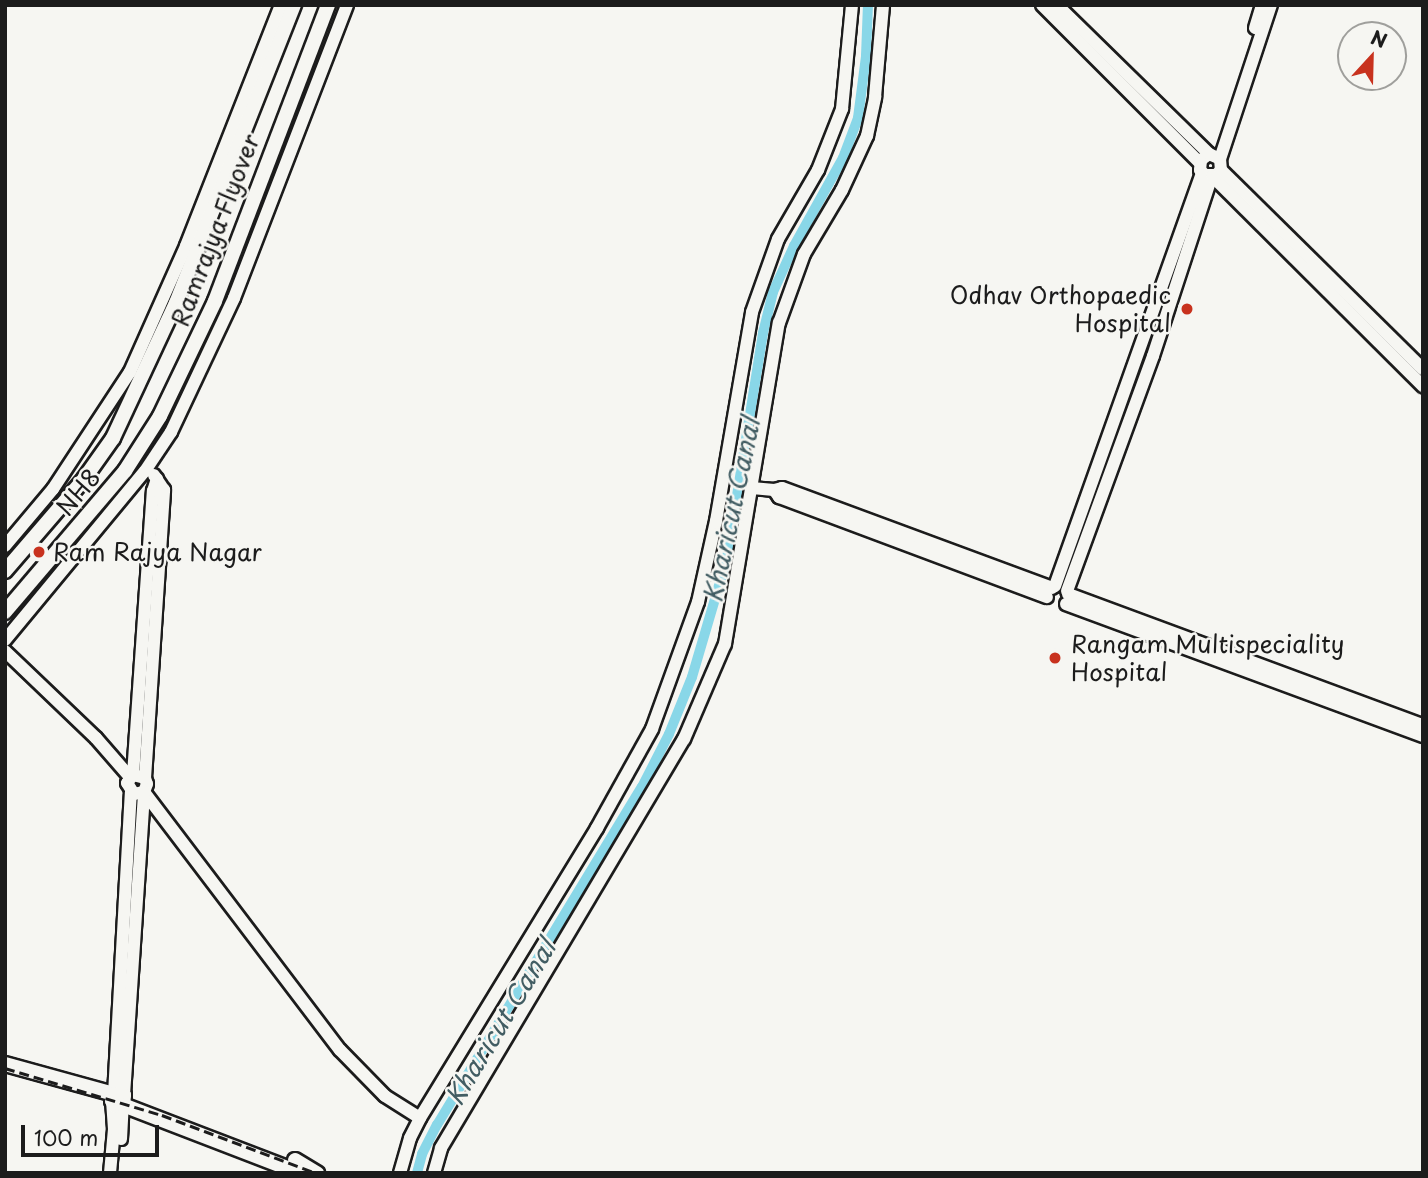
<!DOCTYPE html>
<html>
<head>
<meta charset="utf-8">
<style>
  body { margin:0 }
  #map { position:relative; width:1428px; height:1178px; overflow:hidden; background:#f6f6f2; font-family:"Playpen Sans",sans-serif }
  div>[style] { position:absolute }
  .canal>* { height:10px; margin:-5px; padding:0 5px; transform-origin:5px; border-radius:5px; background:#89d7e8 }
  .roads { filter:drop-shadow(2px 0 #1c1c1c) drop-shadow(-2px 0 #1c1c1c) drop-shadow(0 2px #1c1c1c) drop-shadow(0 -2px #1c1c1c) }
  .minor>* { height:12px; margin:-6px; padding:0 6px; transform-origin:6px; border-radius:6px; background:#f6f6f2 }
  .major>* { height:14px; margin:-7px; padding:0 7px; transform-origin:7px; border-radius:7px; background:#f6f6f2 }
  .rail>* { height:2.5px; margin-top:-1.25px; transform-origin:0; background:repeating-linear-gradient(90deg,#1c1c1c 0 10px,transparent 0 15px) }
  .dots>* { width:19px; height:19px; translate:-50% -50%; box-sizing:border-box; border:4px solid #f6f6f2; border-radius:50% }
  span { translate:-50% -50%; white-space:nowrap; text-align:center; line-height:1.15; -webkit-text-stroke:5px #f6f6f2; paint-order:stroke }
  .street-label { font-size:24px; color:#1c1c1c }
  .poi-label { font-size:24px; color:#1c1c1c }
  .right { translate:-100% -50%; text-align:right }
  .left { translate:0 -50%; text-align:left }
  .water-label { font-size:26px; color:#425d63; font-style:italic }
  .frame { position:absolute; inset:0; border:7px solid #1c1c1c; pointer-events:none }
  .north { position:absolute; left:1337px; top:21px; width:70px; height:70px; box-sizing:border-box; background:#f6f6f2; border:2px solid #9f9f9c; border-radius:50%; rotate:22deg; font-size:19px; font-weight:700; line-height:28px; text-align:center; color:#1c1c1c }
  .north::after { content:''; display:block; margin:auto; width:24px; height:32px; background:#c8321e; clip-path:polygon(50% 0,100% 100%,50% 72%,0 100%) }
  .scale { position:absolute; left:21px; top:1125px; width:138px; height:32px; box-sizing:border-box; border:4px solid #1c1c1c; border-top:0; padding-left:9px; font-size:21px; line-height:24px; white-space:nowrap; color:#1c1c1c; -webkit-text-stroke:5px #f6f6f2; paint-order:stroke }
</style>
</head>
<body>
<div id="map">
  <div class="canal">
    <i style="left:417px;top:1173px;width:20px;rotate:-75deg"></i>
    <i style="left:422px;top:1154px;width:33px;rotate:-63deg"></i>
    <i style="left:437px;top:1125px;width:395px;rotate:-58.8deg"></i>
    <i style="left:642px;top:787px;width:59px;rotate:-63deg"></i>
    <i style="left:669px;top:734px;width:61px;rotate:-68deg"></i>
    <i style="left:692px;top:677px;width:124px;rotate:-73.6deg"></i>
    <i style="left:727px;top:558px;width:228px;rotate:-80.9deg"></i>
    <i style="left:763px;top:333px;width:42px;rotate:-76.3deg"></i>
    <i style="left:773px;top:292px;width:51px;rotate:-65.5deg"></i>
    <i style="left:794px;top:246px;width:101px;rotate:-60.9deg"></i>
    <i style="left:843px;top:158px;width:43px;rotate:-69.4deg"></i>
    <i style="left:858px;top:118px;width:63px;rotate:-82.6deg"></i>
    <i style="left:866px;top:56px;width:51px;rotate:-87.8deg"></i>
  </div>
  <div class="roads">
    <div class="minor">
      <i style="left:1042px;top:5px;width:223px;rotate:45deg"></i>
      <i style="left:1057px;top:5px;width:213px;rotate:44.4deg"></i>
      <i style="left:1255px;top:28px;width:24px;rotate:-73deg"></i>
      <i style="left:1220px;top:159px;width:162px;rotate:-71.7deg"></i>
      <i style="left:1221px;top:170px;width:7px;rotate:135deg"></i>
      <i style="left:1216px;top:175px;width:11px;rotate:180deg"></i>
      <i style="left:1205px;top:175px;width:7px;rotate:-135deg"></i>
      <i style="left:1200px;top:170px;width:10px;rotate:-84deg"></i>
      <i style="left:1201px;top:160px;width:10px;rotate:-37deg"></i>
      <i style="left:1209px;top:154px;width:12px;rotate:24deg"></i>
      <i style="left:1220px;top:159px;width:11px;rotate:85deg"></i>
      <i style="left:1221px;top:170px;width:284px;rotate:44.6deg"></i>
      <i style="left:752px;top:488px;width:22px;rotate:5deg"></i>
      <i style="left:774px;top:490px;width:8px;rotate:-14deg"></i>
      <i style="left:782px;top:488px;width:288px;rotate:20.3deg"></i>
      <i style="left:774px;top:490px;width:9px;rotate:54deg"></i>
      <i style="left:779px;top:497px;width:286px;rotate:20.5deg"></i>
      <i style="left:5px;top:546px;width:75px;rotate:-49.9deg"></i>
      <i style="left:53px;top:489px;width:140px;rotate:-56.7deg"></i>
      <i style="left:130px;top:372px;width:138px;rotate:-66deg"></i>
      <i style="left:186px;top:246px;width:259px;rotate:-68.5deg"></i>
      <i style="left:1055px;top:586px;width:438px;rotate:-70.4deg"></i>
      <i style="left:1067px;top:591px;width:250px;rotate:-69.9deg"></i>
      <i style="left:1153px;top:356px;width:189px;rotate:-71.9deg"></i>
      <i style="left:1212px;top:176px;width:298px;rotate:44.9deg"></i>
      <i style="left:1068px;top:594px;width:378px;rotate:20.3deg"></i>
      <i style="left:1066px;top:604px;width:381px;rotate:20.3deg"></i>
      <i style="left:5px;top:640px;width:219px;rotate:-50.4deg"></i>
      <i style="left:145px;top:471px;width:47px;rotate:-56.3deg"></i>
      <i style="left:171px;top:432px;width:148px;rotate:-64.8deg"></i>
      <i style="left:234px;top:298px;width:314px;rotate:-68.9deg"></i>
      <i style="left:5px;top:651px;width:126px;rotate:43.7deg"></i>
      <i style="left:96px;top:738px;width:52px;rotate:48.9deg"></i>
      <i style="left:133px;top:775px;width:12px;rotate:14deg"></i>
      <i style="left:145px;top:778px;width:6px;rotate:72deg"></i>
      <i style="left:147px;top:784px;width:9px;rotate:111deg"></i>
      <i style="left:144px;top:792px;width:10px;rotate:169deg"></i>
      <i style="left:134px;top:794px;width:13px;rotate:-122deg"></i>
      <i style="left:127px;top:783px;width:10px;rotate:-53deg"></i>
      <i style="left:133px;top:775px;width:285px;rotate:-86deg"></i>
      <i style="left:153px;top:491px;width:13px;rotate:-72deg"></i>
      <i style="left:145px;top:778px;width:289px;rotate:-86.2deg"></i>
      <i style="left:164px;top:490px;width:18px;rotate:-124deg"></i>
      <i style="left:144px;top:792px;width:324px;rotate:52.8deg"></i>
      <i style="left:340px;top:1050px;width:64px;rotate:45.6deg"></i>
      <i style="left:385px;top:1096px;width:41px;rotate:32.2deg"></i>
      <i style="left:114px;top:1094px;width:302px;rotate:-86.8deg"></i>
      <i style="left:124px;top:1095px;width:304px;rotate:-86.2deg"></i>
      <i style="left:121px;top:1139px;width:34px;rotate:-87deg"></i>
      <i style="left:110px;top:1173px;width:44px;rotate:-84.8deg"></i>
      <i style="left:114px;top:1129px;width:28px;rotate:-94deg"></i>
      <i style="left:400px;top:1173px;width:36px;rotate:-74deg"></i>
      <i style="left:410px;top:1138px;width:22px;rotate:-63deg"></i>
      <i style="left:420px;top:1118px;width:340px;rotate:-58.6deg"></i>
      <i style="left:597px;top:828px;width:113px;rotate:-60.9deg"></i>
      <i style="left:652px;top:729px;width:135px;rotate:-70.1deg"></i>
      <i style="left:698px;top:602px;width:83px;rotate:-77.5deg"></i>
      <i style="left:716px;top:521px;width:212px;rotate:-80.2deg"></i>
      <i style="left:752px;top:312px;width:77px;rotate:-70.4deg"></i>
      <i style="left:778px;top:239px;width:80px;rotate:-59.9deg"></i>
      <i style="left:818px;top:170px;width:66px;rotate:-68.5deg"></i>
      <i style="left:842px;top:109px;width:104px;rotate:-84.5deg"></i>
      <i style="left:434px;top:1173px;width:26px;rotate:-74deg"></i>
      <i style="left:441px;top:1148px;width:476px;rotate:-59.3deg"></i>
      <i style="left:684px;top:739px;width:103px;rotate:-66.7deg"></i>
      <i style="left:725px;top:644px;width:326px;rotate:-80.5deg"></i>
      <i style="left:779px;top:323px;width:73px;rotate:-70.1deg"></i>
      <i style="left:804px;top:254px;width:74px;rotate:-59.3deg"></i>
      <i style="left:842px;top:190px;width:60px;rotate:-65.2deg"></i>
      <i style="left:867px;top:136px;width:40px;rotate:-78deg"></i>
      <i style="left:875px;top:97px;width:92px;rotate:-85deg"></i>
    </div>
    <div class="major">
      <i style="left:5px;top:571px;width:121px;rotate:-49.3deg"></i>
      <i style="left:84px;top:479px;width:50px;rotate:-54.7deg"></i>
      <i style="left:113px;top:438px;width:149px;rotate:-65deg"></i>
      <i style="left:176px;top:303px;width:321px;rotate:-68.4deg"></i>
      <i style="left:5px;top:612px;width:185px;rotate:-49.6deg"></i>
      <i style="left:125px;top:471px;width:65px;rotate:-57.5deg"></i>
      <i style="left:160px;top:416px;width:127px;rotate:-64.4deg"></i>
      <i style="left:215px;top:301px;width:317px;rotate:-69.1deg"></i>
      <i style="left:5px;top:1064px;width:113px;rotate:15.4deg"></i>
      <i style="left:123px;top:1105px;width:10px;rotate:-84deg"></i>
      <i style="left:124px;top:1095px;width:10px;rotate:-174deg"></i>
      <i style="left:114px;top:1094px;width:7px;rotate:106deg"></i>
      <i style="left:112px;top:1101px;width:6px;rotate:51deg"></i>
      <i style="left:116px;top:1106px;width:7px;rotate:-8deg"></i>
      <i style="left:123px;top:1105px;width:190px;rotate:21deg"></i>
      <i style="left:295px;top:1160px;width:26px;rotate:31deg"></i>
    </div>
  </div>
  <div class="rail">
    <i style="left:5px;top:1068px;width:164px;rotate:16.7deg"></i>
    <i style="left:162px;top:1115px;width:165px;rotate:20.6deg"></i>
  </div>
  <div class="dots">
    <i style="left:1187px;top:309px;background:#c8321e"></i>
    <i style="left:39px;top:552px;background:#c8321e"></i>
    <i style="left:1055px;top:658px;background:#c8321e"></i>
  </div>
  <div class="street-label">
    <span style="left:215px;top:230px;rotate:-69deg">Ramrajya Flyover</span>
    <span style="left:78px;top:492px;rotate:-50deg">NH8</span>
  </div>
  <div class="poi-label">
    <span class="right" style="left:1171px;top:309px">Odhav Orthopaedic<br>Hospital</span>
    <span class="left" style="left:53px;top:552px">Ram Rajya Nagar</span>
    <span class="left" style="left:1071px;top:658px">Rangam Multispeciality<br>Hospital</span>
  </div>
  <div class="water-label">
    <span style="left:731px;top:510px;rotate:-78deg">Kharicut Canal</span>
    <span style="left:500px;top:1022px;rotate:-59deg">Kharicut Canal</span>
  </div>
  <div class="frame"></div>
  <div class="north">N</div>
  <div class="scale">100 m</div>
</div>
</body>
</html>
